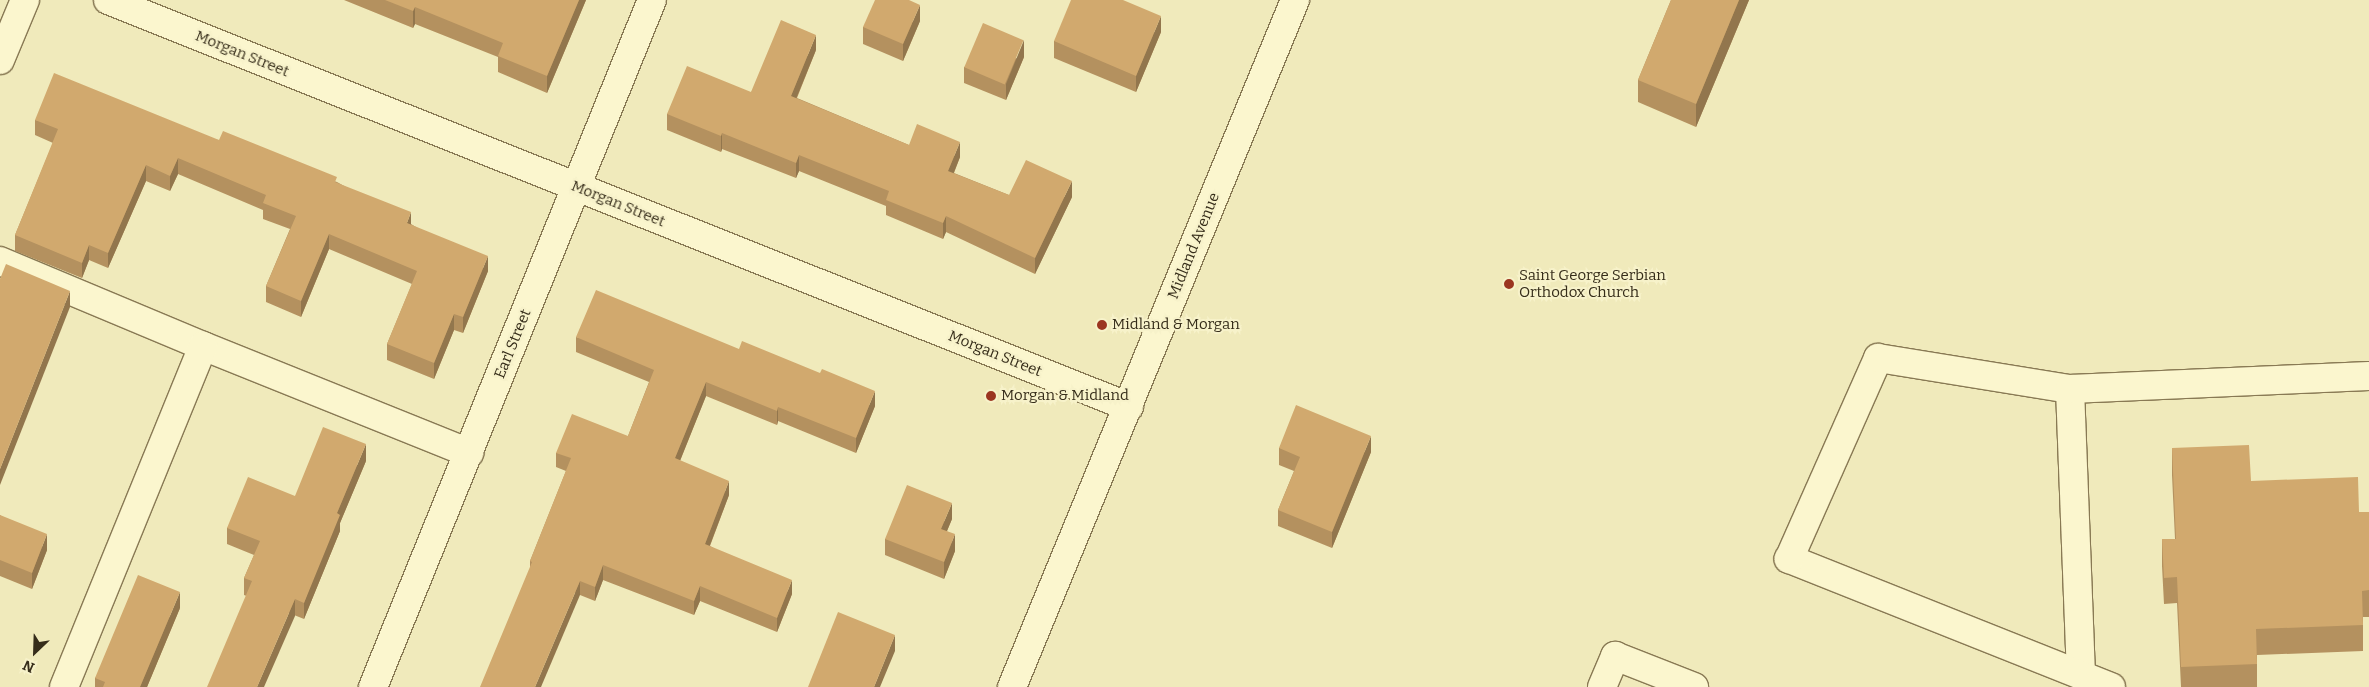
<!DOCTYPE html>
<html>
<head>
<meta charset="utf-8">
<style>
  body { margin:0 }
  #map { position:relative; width:2369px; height:687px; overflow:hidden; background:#f0eabb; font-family:Bitter,serif }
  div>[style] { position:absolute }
  .roads { filter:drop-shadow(1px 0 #887954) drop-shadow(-1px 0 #887954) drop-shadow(0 1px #887954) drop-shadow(0 -1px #887954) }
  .minor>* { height:28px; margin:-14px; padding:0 14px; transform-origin:14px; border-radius:14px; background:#fbf6ce }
  .wall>* { inset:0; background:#b4915f }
  .shaded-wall>* { inset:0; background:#92764d }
  .building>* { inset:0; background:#d1a96e; transform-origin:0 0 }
  .dots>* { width:14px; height:14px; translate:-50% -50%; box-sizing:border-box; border:2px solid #f7f2ca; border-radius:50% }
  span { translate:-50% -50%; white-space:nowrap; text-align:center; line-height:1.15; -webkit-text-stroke:4px #f7f2ca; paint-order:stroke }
  .street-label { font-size:15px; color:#362d1a }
  .poi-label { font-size:15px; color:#362d1a }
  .left { translate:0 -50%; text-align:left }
  .north { position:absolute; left:10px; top:627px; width:50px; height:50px; -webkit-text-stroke:4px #f7f2ca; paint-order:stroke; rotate:204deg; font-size:14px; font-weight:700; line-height:20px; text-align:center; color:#362d1a }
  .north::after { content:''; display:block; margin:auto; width:18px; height:22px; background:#362d1a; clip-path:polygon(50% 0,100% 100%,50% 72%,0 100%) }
</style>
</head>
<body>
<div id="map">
  <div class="roads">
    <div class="minor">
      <i style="left:108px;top:0;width:1099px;rotate:21.73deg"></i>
      <i style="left:0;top:60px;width:65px;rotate:-67.4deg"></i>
      <i style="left:0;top:261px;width:220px;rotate:22.7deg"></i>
      <i style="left:203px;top:346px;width:287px;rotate:21.9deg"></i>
      <i style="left:2070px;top:389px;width:286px;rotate:87.8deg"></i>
      <i style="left:64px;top:687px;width:368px;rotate:-67.8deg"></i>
      <i style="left:373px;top:687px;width:741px;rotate:-67.9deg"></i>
      <i style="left:1012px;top:687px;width:743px;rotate:-67.61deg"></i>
      <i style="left:1602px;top:687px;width:34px;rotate:-67deg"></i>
      <i style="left:1615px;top:656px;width:85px;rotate:21.4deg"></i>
      <i style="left:2111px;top:687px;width:347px;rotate:-158.3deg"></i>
      <i style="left:1789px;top:559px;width:220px;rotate:-66.1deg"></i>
      <i style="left:1878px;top:358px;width:194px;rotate:9.2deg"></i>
      <i style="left:2070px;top:389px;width:299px;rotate:-2.5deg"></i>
    </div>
  </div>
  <div class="wall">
    <i style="clip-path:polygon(344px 0,586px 0,547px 93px,498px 72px,498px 57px,415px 24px,413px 28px)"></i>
    <i style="clip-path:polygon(1671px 0,1749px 0,1696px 127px,1638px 102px,1638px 80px)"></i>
    <i style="clip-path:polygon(920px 21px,903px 61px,863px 44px,863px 27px)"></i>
    <i style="clip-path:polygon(1161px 32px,1136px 92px,1054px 58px,1054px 41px)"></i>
    <i style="clip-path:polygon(816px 50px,797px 98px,909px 145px,960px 157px,954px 173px,1009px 195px,1072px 197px,1035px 274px,946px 232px,943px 239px,886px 215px,886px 206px,799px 171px,796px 178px,722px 149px,721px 152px,667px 130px,667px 114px,751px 92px)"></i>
    <i style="clip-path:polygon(1024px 57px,1006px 100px,964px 83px,964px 67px)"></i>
    <i style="clip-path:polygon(35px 120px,219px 140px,337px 182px,411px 224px,488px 271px,463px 333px,454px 330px,434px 379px,387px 360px,387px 344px,412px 284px,329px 249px,301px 317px,266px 302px,266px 286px,290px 229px,263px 219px,263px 210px,178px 174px,170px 191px,146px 181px,108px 268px,89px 260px,82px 278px,15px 251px,15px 235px,53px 143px,35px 135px)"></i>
    <i style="clip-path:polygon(576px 337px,875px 406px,856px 453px,778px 421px,777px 425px,706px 396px,680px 461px,729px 495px,710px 546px,792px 594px,777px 632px,700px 601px,694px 615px,603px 580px,595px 601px,580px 595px,530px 568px,530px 561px,566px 471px,556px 467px,556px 453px,628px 436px,649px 382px,576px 352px)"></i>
    <i style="clip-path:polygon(1279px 448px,1371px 452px,1332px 548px,1278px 526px,1278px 510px,1294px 471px,1279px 465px)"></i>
    <i style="clip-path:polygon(2172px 448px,2251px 481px,2359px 512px,2369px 512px,2369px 617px,2363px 617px,2363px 651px,2257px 655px,2257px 687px,2181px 687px,2177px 603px,2164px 604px,2162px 566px,2162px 539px,2175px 539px,2172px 475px)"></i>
    <i style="clip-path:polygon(366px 461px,340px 523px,340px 531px,304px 619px,244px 595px,244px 578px,254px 555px,227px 544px,227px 528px,295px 496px)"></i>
    <i style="clip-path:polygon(0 515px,47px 550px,32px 589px,0 576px)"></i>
    <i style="clip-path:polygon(952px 519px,947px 531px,955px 551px,944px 579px,885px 555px,885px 539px)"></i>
    <i style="clip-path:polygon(180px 608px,147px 687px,95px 687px,95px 678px)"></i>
  </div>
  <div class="shaded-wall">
    <i style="clip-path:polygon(579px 0,586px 0,547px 93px,547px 76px)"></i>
    <i style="clip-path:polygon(1739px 0,1749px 0,1696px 127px,1696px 104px)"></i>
    <i style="clip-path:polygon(920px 5px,920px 21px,903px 61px,903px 44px)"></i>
    <i style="clip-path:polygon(415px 7px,415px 24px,413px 28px,413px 11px)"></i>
    <i style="clip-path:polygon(1161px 16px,1161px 32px,1136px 92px,1136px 76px)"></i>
    <i style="clip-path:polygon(816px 35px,816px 50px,791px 111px,791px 96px)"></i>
    <i style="clip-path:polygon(1024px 40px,1024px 57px,1006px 100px,1006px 84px)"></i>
    <i style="clip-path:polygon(722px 133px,722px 149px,721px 152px,721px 136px)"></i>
    <i style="clip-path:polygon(960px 142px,960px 157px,948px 187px,948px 171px)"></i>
    <i style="clip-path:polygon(799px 155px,799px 171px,796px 178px,796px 163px)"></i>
    <i style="clip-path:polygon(178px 158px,178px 174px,170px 191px,170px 176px)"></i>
    <i style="clip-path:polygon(146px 165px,146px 181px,108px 268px,108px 253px)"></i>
    <i style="clip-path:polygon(1072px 181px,1072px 197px,1035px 274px,1035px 258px)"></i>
    <i style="clip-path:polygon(411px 212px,411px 228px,407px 223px)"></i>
    <i style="clip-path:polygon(946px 216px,946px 232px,943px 239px,943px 223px)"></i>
    <i style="clip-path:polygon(329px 234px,329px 249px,301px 317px,301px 301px)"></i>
    <i style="clip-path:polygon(89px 245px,89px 260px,82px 278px,82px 263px)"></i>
    <i style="clip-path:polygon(488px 256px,488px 271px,463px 333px,463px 317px)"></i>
    <i style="clip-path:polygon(70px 291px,70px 307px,0 485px,0 469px)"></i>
    <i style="clip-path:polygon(454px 314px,454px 330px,434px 379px,434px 363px)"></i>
    <i style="clip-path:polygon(706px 382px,706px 396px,675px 473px,675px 458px)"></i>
    <i style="clip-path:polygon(875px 391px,875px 406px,856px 453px,856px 438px)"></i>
    <i style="clip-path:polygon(778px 407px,778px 421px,777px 425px,777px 411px)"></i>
    <i style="clip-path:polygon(1371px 436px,1371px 452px,1332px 548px,1332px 532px)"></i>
    <i style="clip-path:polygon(366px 444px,366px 461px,340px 523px,340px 531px,304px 619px,304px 603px,337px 513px)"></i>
    <i style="clip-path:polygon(729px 481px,729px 495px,705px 558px,705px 544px)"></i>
    <i style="clip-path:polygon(952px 503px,952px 519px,941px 545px,941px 529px)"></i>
    <i style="clip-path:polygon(47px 534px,47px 550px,32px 589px,32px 573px)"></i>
    <i style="clip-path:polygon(955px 534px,955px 551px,944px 579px,944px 562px)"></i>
    <i style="clip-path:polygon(603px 565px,603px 580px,595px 601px,595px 587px)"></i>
    <i style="clip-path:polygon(792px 580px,792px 594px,777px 632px,777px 618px)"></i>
    <i style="clip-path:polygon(580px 581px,580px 595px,541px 687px,535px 687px)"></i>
    <i style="clip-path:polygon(700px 586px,700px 601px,694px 615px,694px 601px)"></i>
    <i style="clip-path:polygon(180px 592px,180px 608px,147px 687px,140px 687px)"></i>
    <i style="clip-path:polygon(295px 599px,295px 616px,264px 687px,257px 687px)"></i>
    <i style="clip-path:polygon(895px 635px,895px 651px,880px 687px,874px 687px)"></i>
  </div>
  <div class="building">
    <i style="clip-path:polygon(385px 0,579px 0,547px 76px,498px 56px,503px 43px,415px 7px,413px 11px)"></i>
    <i style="clip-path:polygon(875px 0,909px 0,920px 5px,903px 44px,863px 27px)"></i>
    <i style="clip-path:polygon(1071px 0,1123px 0,1161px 16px,1136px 76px,1054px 41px)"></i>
    <i style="clip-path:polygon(1671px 0,1739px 0,1696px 104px,1638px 80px)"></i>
    <i style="clip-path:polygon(781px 20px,816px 35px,791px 96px,909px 145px,917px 124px,960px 142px,948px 171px,1009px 195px,1026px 160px,1072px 181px,1035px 258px,946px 216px,943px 223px,886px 200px,889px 191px,799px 155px,796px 163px,722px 133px,721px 136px,667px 114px,687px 66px,751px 92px)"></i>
    <i style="left:983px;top:23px;width:44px;height:48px;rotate:23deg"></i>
    <i style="clip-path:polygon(54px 73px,219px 140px,223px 131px,337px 177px,335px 182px,411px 212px,407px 223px,488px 256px,463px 317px,454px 314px,434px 363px,387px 344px,417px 271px,329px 234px,301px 301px,266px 286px,296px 216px,263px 203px,266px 195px,178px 158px,170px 176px,146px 165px,108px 253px,89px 245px,82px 263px,15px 235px,58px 129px,35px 120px)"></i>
    <i style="clip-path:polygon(6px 264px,70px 291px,0 469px,0 279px)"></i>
    <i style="clip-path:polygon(596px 290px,739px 349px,742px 341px,820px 373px,822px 369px,875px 391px,856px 438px,778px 407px,777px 411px,706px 382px,675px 458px,729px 481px,705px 544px,792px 580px,777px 618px,700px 586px,694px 601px,603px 565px,595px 587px,580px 581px,535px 687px,480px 687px,532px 562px,530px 561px,571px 458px,556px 453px,572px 414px,628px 436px,654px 370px,576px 337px)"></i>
    <i style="clip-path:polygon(1296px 405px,1371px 436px,1332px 532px,1278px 510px,1300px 457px,1279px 448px)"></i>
    <i style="clip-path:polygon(323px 427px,366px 444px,337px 513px,340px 515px,304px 603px,295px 599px,257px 687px,207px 687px,252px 581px,244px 578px,260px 541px,227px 528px,248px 477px,295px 496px)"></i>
    <i style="clip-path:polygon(2249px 445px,2251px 481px,2358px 477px,2359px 512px,2369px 512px,2369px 590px,2362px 591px,2363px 625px,2256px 629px,2257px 664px,2181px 667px,2177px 577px,2164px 578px,2162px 539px,2176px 539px,2172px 448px)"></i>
    <i style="clip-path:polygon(907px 485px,952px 503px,941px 529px,955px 534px,944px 562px,885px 539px)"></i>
    <i style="clip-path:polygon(0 515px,47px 534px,32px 573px,0 560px)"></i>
    <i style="clip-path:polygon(138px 575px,180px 592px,140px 687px,103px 687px,105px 682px,95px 678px)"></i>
    <i style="clip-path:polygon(838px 612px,895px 635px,874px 687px,808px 687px)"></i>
  </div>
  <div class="dots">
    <i style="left:1509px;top:284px;background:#9b3520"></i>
    <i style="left:1102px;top:325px;background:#9b3520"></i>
    <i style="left:991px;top:396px;background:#9b3520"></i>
  </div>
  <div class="street-label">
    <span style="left:242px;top:54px;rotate:22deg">Morgan Street</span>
    <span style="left:618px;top:204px;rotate:22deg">Morgan Street</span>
    <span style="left:1194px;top:246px;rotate:-68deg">Midland Avenue</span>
    <span style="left:513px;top:344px;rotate:-68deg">Earl Street</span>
    <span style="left:995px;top:354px;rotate:22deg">Morgan Street</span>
  </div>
  <div class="poi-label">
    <span class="left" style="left:1519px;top:284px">Saint George Serbian<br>Orthodox Church</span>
    <span class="left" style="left:1112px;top:325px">Midland &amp; Morgan</span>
    <span class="left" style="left:1001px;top:396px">Morgan &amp; Midland</span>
  </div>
  <div class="north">N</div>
</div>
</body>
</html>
